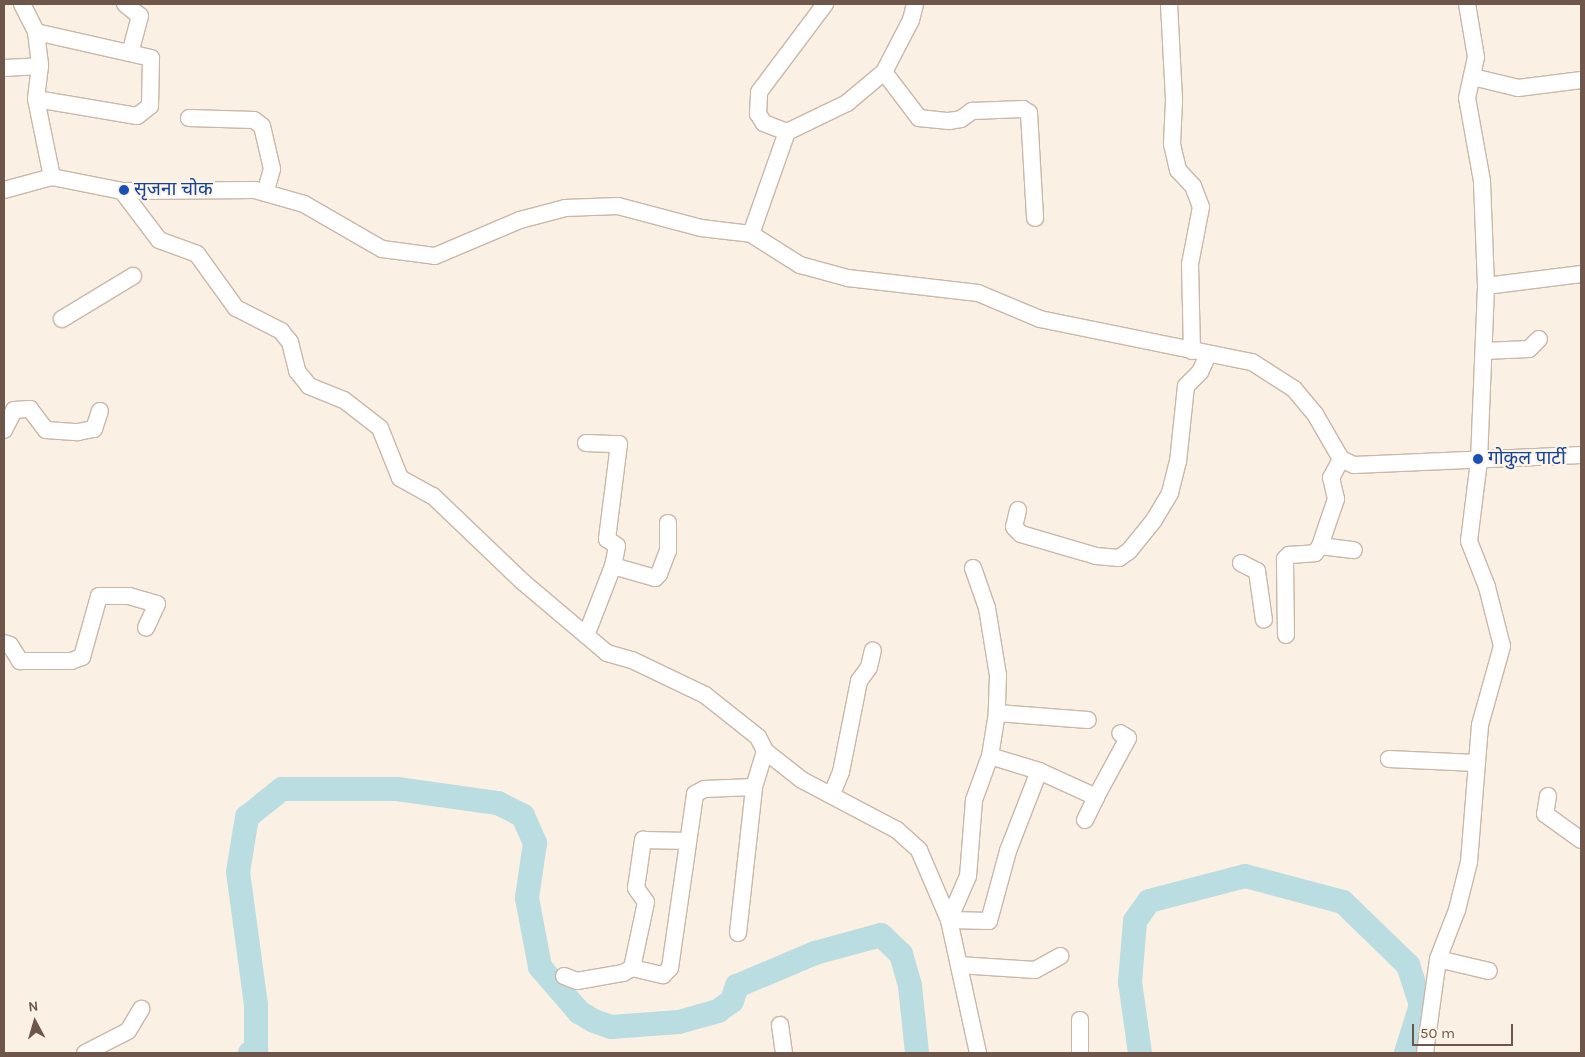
<!DOCTYPE html>
<html>
<head>
<meta charset="utf-8">
<style>
  body { margin:0 }
  #map { position:relative; width:1585px; height:1057px; overflow:hidden; background:#faf0e3; font-family:Karla,"Noto Sans Devanagari",sans-serif }
  div>[style] { position:absolute }
  .river>* { height:24px; margin:-12px; padding:0 12px; transform-origin:12px; border-radius:12px; background:#b9dde1 }
  .roads { filter:drop-shadow(1px 0 #c9b7aa) drop-shadow(-1px 0 #c9b7aa) drop-shadow(0 1px #c9b7aa) drop-shadow(0 -1px #c9b7aa) }
  .minor>* { height:16px; margin:-8px; padding:0 8px; transform-origin:8px; border-radius:8px; background:#fff }
  .dots>* { width:14px; height:14px; translate:-50% -50%; box-sizing:border-box; border:2px solid #fdf4e8; border-radius:50% }
  span { translate:-50% -50%; white-space:nowrap; text-align:center; line-height:1.15; -webkit-text-stroke:4px #fdf4e8; paint-order:stroke }
  .transit-label { font-size:19px; color:#164399 }
  .left { translate:0 -50%; text-align:left }
  .frame { position:absolute; inset:0; border:5px solid #6f564b; pointer-events:none }
  .north { position:absolute; left:10px; top:997px; width:50px; height:50px; -webkit-text-stroke:4px #fdf4e8; paint-order:stroke; rotate:354deg; font-size:14px; font-weight:700; line-height:20px; text-align:center; color:#6f564b }
  .north::after { content:''; display:block; margin:auto; width:18px; height:22px; background:#6f564b; clip-path:polygon(50% 0,100% 100%,50% 72%,0 100%) }
  .scale { position:absolute; left:1412px; top:1024px; width:101px; height:22px; box-sizing:border-box; border:2px solid #6f564b; border-top:0; padding-left:6px; font-size:15px; line-height:18px; white-space:nowrap; color:#6f564b; -webkit-text-stroke:4px #fdf4e8; paint-order:stroke }
</style>
</head>
<body>
<div id="map">
  <div class="river">
    <i style="left:250px;top:1053px;width:7px;rotate:-27deg"></i>
    <i style="left:256px;top:1050px;width:45px;rotate:-90deg"></i>
    <i style="left:256px;top:1005px;width:134px;rotate:-97.7deg"></i>
    <i style="left:238px;top:872px;width:56px;rotate:-80.7deg"></i>
    <i style="left:247px;top:817px;width:45px;rotate:-38.7deg"></i>
    <i style="left:282px;top:789px;width:115px"></i>
    <i style="left:397px;top:789px;width:102px;rotate:7.9deg"></i>
    <i style="left:498px;top:803px;width:28px;rotate:27deg"></i>
    <i style="left:523px;top:816px;width:30px;rotate:66deg"></i>
    <i style="left:535px;top:843px;width:56px;rotate:98.3deg"></i>
    <i style="left:527px;top:898px;width:70px;rotate:79.3deg"></i>
    <i style="left:540px;top:967px;width:60px;rotate:49.1deg"></i>
    <i style="left:579px;top:1012px;width:17px;rotate:31deg"></i>
    <i style="left:594px;top:1021px;width:18px;rotate:19deg"></i>
    <i style="left:611px;top:1027px;width:68px;rotate:-4.2deg"></i>
    <i style="left:679px;top:1022px;width:41px;rotate:-15.8deg"></i>
    <i style="left:718px;top:1011px;width:17px;rotate:-36deg"></i>
    <i style="left:732px;top:1001px;width:16px;rotate:-72deg"></i>
    <i style="left:737px;top:986px;width:85px;rotate:-22.9deg"></i>
    <i style="left:815px;top:953px;width:68px;rotate:-15.3deg"></i>
    <i style="left:881px;top:935px;width:28px;rotate:44deg"></i>
    <i style="left:901px;top:954px;width:33px;rotate:74deg"></i>
    <i style="left:910px;top:986px;width:67px;rotate:84deg"></i>
    <i style="left:1140px;top:1053px;width:72px;rotate:-98deg"></i>
    <i style="left:1130px;top:982px;width:61px;rotate:-85.3deg"></i>
    <i style="left:1135px;top:921px;width:24px;rotate:-55deg"></i>
    <i style="left:1149px;top:901px;width:99px;rotate:-14.6deg"></i>
    <i style="left:1245px;top:876px;width:101px;rotate:14.9deg"></i>
    <i style="left:1343px;top:902px;width:91px;rotate:44.1deg"></i>
    <i style="left:1408px;top:965px;width:42px;rotate:72deg"></i>
    <i style="left:1421px;top:1005px;width:50px;rotate:107.4deg"></i>
  </div>
  <div class="roads">
    <div class="minor">
      <i style="left:22px;top:4px;width:31px;rotate:63deg"></i>
      <i style="left:36px;top:32px;width:34px;rotate:83deg"></i>
      <i style="left:125px;top:4px;width:19px;rotate:39deg"></i>
      <i style="left:140px;top:16px;width:38px;rotate:105deg"></i>
      <i style="left:915px;top:4px;width:16px;rotate:104deg"></i>
      <i style="left:911px;top:20px;width:59px;rotate:117.4deg"></i>
      <i style="left:884px;top:72px;width:58px;rotate:52.7deg"></i>
      <i style="left:919px;top:118px;width:30px;rotate:6deg"></i>
      <i style="left:949px;top:121px;width:12px;rotate:-9deg"></i>
      <i style="left:961px;top:119px;width:14px;rotate:-36deg"></i>
      <i style="left:972px;top:111px;width:51px;rotate:-2.2deg"></i>
      <i style="left:1023px;top:109px;width:7px;rotate:34deg"></i>
      <i style="left:1029px;top:113px;width:105px;rotate:86.7deg"></i>
      <i style="left:1169px;top:4px;width:97px;rotate:87deg"></i>
      <i style="left:1174px;top:101px;width:43px;rotate:92.7deg"></i>
      <i style="left:1172px;top:144px;width:27px;rotate:77deg"></i>
      <i style="left:1178px;top:170px;width:22px;rotate:47deg"></i>
      <i style="left:1193px;top:186px;width:22px;rotate:69deg"></i>
      <i style="left:1201px;top:207px;width:58px;rotate:100.9deg"></i>
      <i style="left:1190px;top:264px;width:87px;rotate:88.7deg"></i>
      <i style="left:36px;top:32px;width:118px;rotate:12.7deg"></i>
      <i style="left:151px;top:58px;width:48px;rotate:91.2deg"></i>
      <i style="left:150px;top:106px;width:16px;rotate:142deg"></i>
      <i style="left:137px;top:116px;width:102px;rotate:-170.4deg"></i>
      <i style="left:4px;top:68px;width:36px;rotate:-3deg"></i>
      <i style="left:40px;top:66px;width:33px;rotate:97deg"></i>
      <i style="left:36px;top:99px;width:80px;rotate:78.4deg"></i>
      <i style="left:1473px;top:77px;width:46px;rotate:13.7deg"></i>
      <i style="left:1518px;top:88px;width:64px;rotate:-7.2deg"></i>
      <i style="left:189px;top:118px;width:65px;rotate:1.8deg"></i>
      <i style="left:254px;top:120px;width:10px;rotate:37deg"></i>
      <i style="left:262px;top:126px;width:44px;rotate:76.9deg"></i>
      <i style="left:272px;top:169px;width:25px;rotate:106deg"></i>
      <i style="left:787px;top:132px;width:67px;rotate:-25.8deg"></i>
      <i style="left:847px;top:103px;width:48px;rotate:-40deg"></i>
      <i style="left:4px;top:190px;width:50px;rotate:-15.2deg"></i>
      <i style="left:52px;top:177px;width:71px;rotate:11.3deg"></i>
      <i style="left:122px;top:191px;width:133px;rotate:-0.4deg"></i>
      <i style="left:255px;top:190px;width:51px;rotate:15.9deg"></i>
      <i style="left:304px;top:204px;width:90px;rotate:30deg"></i>
      <i style="left:382px;top:249px;width:53px;rotate:7.5deg"></i>
      <i style="left:435px;top:256px;width:92px;rotate:-23deg"></i>
      <i style="left:520px;top:220px;width:47px;rotate:-14.9deg"></i>
      <i style="left:565px;top:208px;width:53px;rotate:-2.2deg"></i>
      <i style="left:618px;top:206px;width:86px;rotate:14.8deg"></i>
      <i style="left:701px;top:228px;width:50px;rotate:6.8deg"></i>
      <i style="left:751px;top:234px;width:58px;rotate:32.3deg"></i>
      <i style="left:800px;top:265px;width:50px;rotate:15.2deg"></i>
      <i style="left:848px;top:278px;width:131px;rotate:6.6deg"></i>
      <i style="left:978px;top:293px;width:67px;rotate:22.8deg"></i>
      <i style="left:1040px;top:319px;width:216px;rotate:11.5deg"></i>
      <i style="left:1252px;top:362px;width:50px;rotate:32.7deg"></i>
      <i style="left:1294px;top:389px;width:33px;rotate:50deg"></i>
      <i style="left:1315px;top:414px;width:52px;rotate:60deg"></i>
      <i style="left:1341px;top:459px;width:14px;rotate:25deg"></i>
      <i style="left:1354px;top:465px;width:227px;rotate:-2.5deg"></i>
      <i style="left:122px;top:191px;width:61px;rotate:52.9deg"></i>
      <i style="left:159px;top:240px;width:40px;rotate:20.2deg"></i>
      <i style="left:197px;top:254px;width:67px;rotate:54.2deg"></i>
      <i style="left:236px;top:308px;width:51px;rotate:27.1deg"></i>
      <i style="left:281px;top:331px;width:14px;rotate:51deg"></i>
      <i style="left:290px;top:342px;width:30px;rotate:76deg"></i>
      <i style="left:297px;top:371px;width:19px;rotate:51deg"></i>
      <i style="left:309px;top:386px;width:38px;rotate:22deg"></i>
      <i style="left:344px;top:400px;width:46px;rotate:37.9deg"></i>
      <i style="left:380px;top:428px;width:54px;rotate:68.2deg"></i>
      <i style="left:400px;top:478px;width:38px;rotate:29deg"></i>
      <i style="left:433px;top:496px;width:124px;rotate:43.7deg"></i>
      <i style="left:523px;top:582px;width:110px;rotate:40.2deg"></i>
      <i style="left:607px;top:653px;width:26px;rotate:16deg"></i>
      <i style="left:632px;top:660px;width:81px;rotate:25.6deg"></i>
      <i style="left:705px;top:695px;width:68px;rotate:38.4deg"></i>
      <i style="left:758px;top:737px;width:16px;rotate:63deg"></i>
      <i style="left:765px;top:751px;width:47px;rotate:38.1deg"></i>
      <i style="left:802px;top:780px;width:107px;rotate:27.8deg"></i>
      <i style="left:897px;top:830px;width:30px;rotate:42deg"></i>
      <i style="left:919px;top:850px;width:76px;rotate:66.8deg"></i>
      <i style="left:949px;top:920px;width:136px;rotate:77.7deg"></i>
      <i style="left:751px;top:234px;width:108px;rotate:-70.6deg"></i>
      <i style="left:787px;top:132px;width:25px;rotate:-159deg"></i>
      <i style="left:764px;top:123px;width:11px;rotate:-124deg"></i>
      <i style="left:758px;top:114px;width:22px;rotate:-87deg"></i>
      <i style="left:759px;top:92px;width:110px;rotate:-53.1deg"></i>
      <i style="left:1486px;top:286px;width:96px;rotate:-7.2deg"></i>
      <i style="left:62px;top:319px;width:83px;rotate:-31.2deg"></i>
      <i style="left:1484px;top:351px;width:45px;rotate:-2.5deg"></i>
      <i style="left:1529px;top:349px;width:14px;rotate:-45deg"></i>
      <i style="left:4px;top:430px;width:22px;rotate:-63deg"></i>
      <i style="left:14px;top:410px;width:16px;rotate:-4deg"></i>
      <i style="left:30px;top:409px;width:26px;rotate:53deg"></i>
      <i style="left:46px;top:430px;width:32px;rotate:4deg"></i>
      <i style="left:78px;top:432px;width:16px;rotate:-11deg"></i>
      <i style="left:94px;top:429px;width:19px;rotate:-72deg"></i>
      <i style="left:586px;top:443px;width:33px;rotate:2deg"></i>
      <i style="left:619px;top:444px;width:96px;rotate:97.2deg"></i>
      <i style="left:607px;top:539px;width:12px;rotate:35deg"></i>
      <i style="left:617px;top:546px;width:20px;rotate:101deg"></i>
      <i style="left:1018px;top:510px;width:17px;rotate:103deg"></i>
      <i style="left:1014px;top:527px;width:10px;rotate:45deg"></i>
      <i style="left:1021px;top:534px;width:78px;rotate:16.3deg"></i>
      <i style="left:1096px;top:556px;width:23px;rotate:5deg"></i>
      <i style="left:1119px;top:558px;width:12px;rotate:-35deg"></i>
      <i style="left:1129px;top:551px;width:40px;rotate:-51deg"></i>
      <i style="left:1154px;top:520px;width:31px;rotate:-59deg"></i>
      <i style="left:1170px;top:493px;width:32px;rotate:-76deg"></i>
      <i style="left:1178px;top:462px;width:76px;rotate:-84deg"></i>
      <i style="left:1186px;top:386px;width:20px;rotate:-45deg"></i>
      <i style="left:1200px;top:372px;width:19px;rotate:-65deg"></i>
      <i style="left:1320px;top:546px;width:34px;rotate:7deg"></i>
      <i style="left:1241px;top:563px;width:18px;rotate:27deg"></i>
      <i style="left:1257px;top:571px;width:49px;rotate:81.9deg"></i>
      <i style="left:973px;top:568px;width:42px;rotate:70.7deg"></i>
      <i style="left:987px;top:608px;width:68px;rotate:80.7deg"></i>
      <i style="left:998px;top:675px;width:38px;rotate:92deg"></i>
      <i style="left:997px;top:713px;width:44px;rotate:99.2deg"></i>
      <i style="left:990px;top:756px;width:47px;rotate:110deg"></i>
      <i style="left:974px;top:800px;width:76px;rotate:94.5deg"></i>
      <i style="left:968px;top:876px;width:48px;rotate:113.4deg"></i>
      <i style="left:949px;top:920px;width:40px;rotate:1.4deg"></i>
      <i style="left:989px;top:921px;width:73px;rotate:-74.8deg"></i>
      <i style="left:1008px;top:851px;width:86px;rotate:-68.8deg"></i>
      <i style="left:1039px;top:771px;width:51px;rotate:-163deg"></i>
      <i style="left:587px;top:633px;width:72px;rotate:-68.8deg"></i>
      <i style="left:613px;top:566px;width:44px;rotate:15.9deg"></i>
      <i style="left:655px;top:578px;width:6px;rotate:-45deg"></i>
      <i style="left:659px;top:574px;width:25px;rotate:-69deg"></i>
      <i style="left:668px;top:551px;width:28px;rotate:-90deg"></i>
      <i style="left:1286px;top:635px;width:76px;rotate:-90.8deg"></i>
      <i style="left:1285px;top:559px;width:6px;rotate:-45deg"></i>
      <i style="left:1289px;top:555px;width:26px;rotate:-4deg"></i>
      <i style="left:1315px;top:553px;width:9px;rotate:-54deg"></i>
      <i style="left:1320px;top:546px;width:50px;rotate:-71.2deg"></i>
      <i style="left:1336px;top:499px;width:22px;rotate:-103deg"></i>
      <i style="left:1331px;top:478px;width:21px;rotate:-62deg"></i>
      <i style="left:4px;top:643px;width:6px;rotate:18deg"></i>
      <i style="left:10px;top:645px;width:19px;rotate:58deg"></i>
      <i style="left:20px;top:661px;width:51px"></i>
      <i style="left:71px;top:661px;width:12px;rotate:-20deg"></i>
      <i style="left:82px;top:657px;width:63px;rotate:-74.4deg"></i>
      <i style="left:99px;top:596px;width:30px"></i>
      <i style="left:129px;top:596px;width:29px;rotate:16deg"></i>
      <i style="left:157px;top:604px;width:26px;rotate:115deg"></i>
      <i style="left:997px;top:713px;width:91px;rotate:4.4deg"></i>
      <i style="left:1389px;top:759px;width:87px;rotate:2.6deg"></i>
      <i style="left:1039px;top:771px;width:63px;rotate:24.5deg"></i>
      <i style="left:1096px;top:797px;width:67px;rotate:-61.5deg"></i>
      <i style="left:1128px;top:738px;width:9px;rotate:-148deg"></i>
      <i style="left:832px;top:794px;width:24px;rotate:-68deg"></i>
      <i style="left:841px;top:772px;width:93px;rotate:-78.8deg"></i>
      <i style="left:859px;top:681px;width:17px;rotate:-54deg"></i>
      <i style="left:869px;top:667px;width:17px;rotate:-77deg"></i>
      <i style="left:1548px;top:796px;width:18px;rotate:99deg"></i>
      <i style="left:1545px;top:814px;width:44px;rotate:35.8deg"></i>
      <i style="left:1085px;top:820px;width:25px;rotate:-64deg"></i>
      <i style="left:738px;top:933px;width:147px;rotate:-83.7deg"></i>
      <i style="left:1438px;top:959px;width:52px;rotate:13.2deg"></i>
      <i style="left:959px;top:965px;width:76px;rotate:3.8deg"></i>
      <i style="left:1035px;top:970px;width:29px;rotate:-29deg"></i>
      <i style="left:632px;top:968px;width:67px;rotate:-78deg"></i>
      <i style="left:646px;top:902px;width:17px;rotate:-126deg"></i>
      <i style="left:636px;top:888px;width:49px;rotate:-81.7deg"></i>
      <i style="left:643px;top:840px;width:45px;rotate:1.3deg"></i>
      <i style="left:564px;top:976px;width:14px;rotate:21deg"></i>
      <i style="left:577px;top:981px;width:47px;rotate:-9.9deg"></i>
      <i style="left:623px;top:973px;width:10px;rotate:-29deg"></i>
      <i style="left:632px;top:968px;width:32px;rotate:13deg"></i>
      <i style="left:663px;top:975px;width:10px;rotate:-45deg"></i>
      <i style="left:670px;top:968px;width:176px;rotate:-81.8deg"></i>
      <i style="left:695px;top:794px;width:10px;rotate:-29deg"></i>
      <i style="left:704px;top:789px;width:50px;rotate:-2.3deg"></i>
      <i style="left:754px;top:787px;width:38px;rotate:-73deg"></i>
      <i style="left:780px;top:1025px;width:28px;rotate:82deg"></i>
      <i style="left:85px;top:1053px;width:48px;rotate:-27.1deg"></i>
      <i style="left:128px;top:1031px;width:26px;rotate:-59deg"></i>
      <i style="left:1080px;top:1053px;width:33px;rotate:-90deg"></i>
      <i style="left:1425px;top:1053px;width:95px;rotate:-82.1deg"></i>
      <i style="left:1438px;top:959px;width:53px;rotate:-68.8deg"></i>
      <i style="left:1457px;top:910px;width:49px;rotate:-76deg"></i>
      <i style="left:1469px;top:862px;width:137px;rotate:-85.4deg"></i>
      <i style="left:1480px;top:725px;width:82px;rotate:-74.4deg"></i>
      <i style="left:1502px;top:646px;width:61px;rotate:-104.3deg"></i>
      <i style="left:1487px;top:587px;width:49px;rotate:-111.4deg"></i>
      <i style="left:1469px;top:541px;width:81px;rotate:-82.9deg"></i>
      <i style="left:1479px;top:461px;width:175px;rotate:-87.7deg"></i>
      <i style="left:1486px;top:286px;width:105px;rotate:-92.2deg"></i>
      <i style="left:1482px;top:181px;width:84px;rotate:-100.2deg"></i>
      <i style="left:1467px;top:98px;width:42px;rotate:-77.6deg"></i>
      <i style="left:1476px;top:57px;width:54px;rotate:-99.6deg"></i>
    </div>
  </div>
  <div class="dots">
    <i style="left:124px;top:190px;background:#1a4fb4"></i>
    <i style="left:1478px;top:459px;background:#1a4fb4"></i>
  </div>
  <div class="transit-label">
    <span class="left" style="left:134px;top:190px">सृजना चोक</span>
    <span class="left" style="left:1488px;top:459px">गोकुल पार्टी</span>
  </div>
  <div class="frame"></div>
  <div class="north">N</div>
  <div class="scale">50 m</div>
</div>
</body>
</html>
